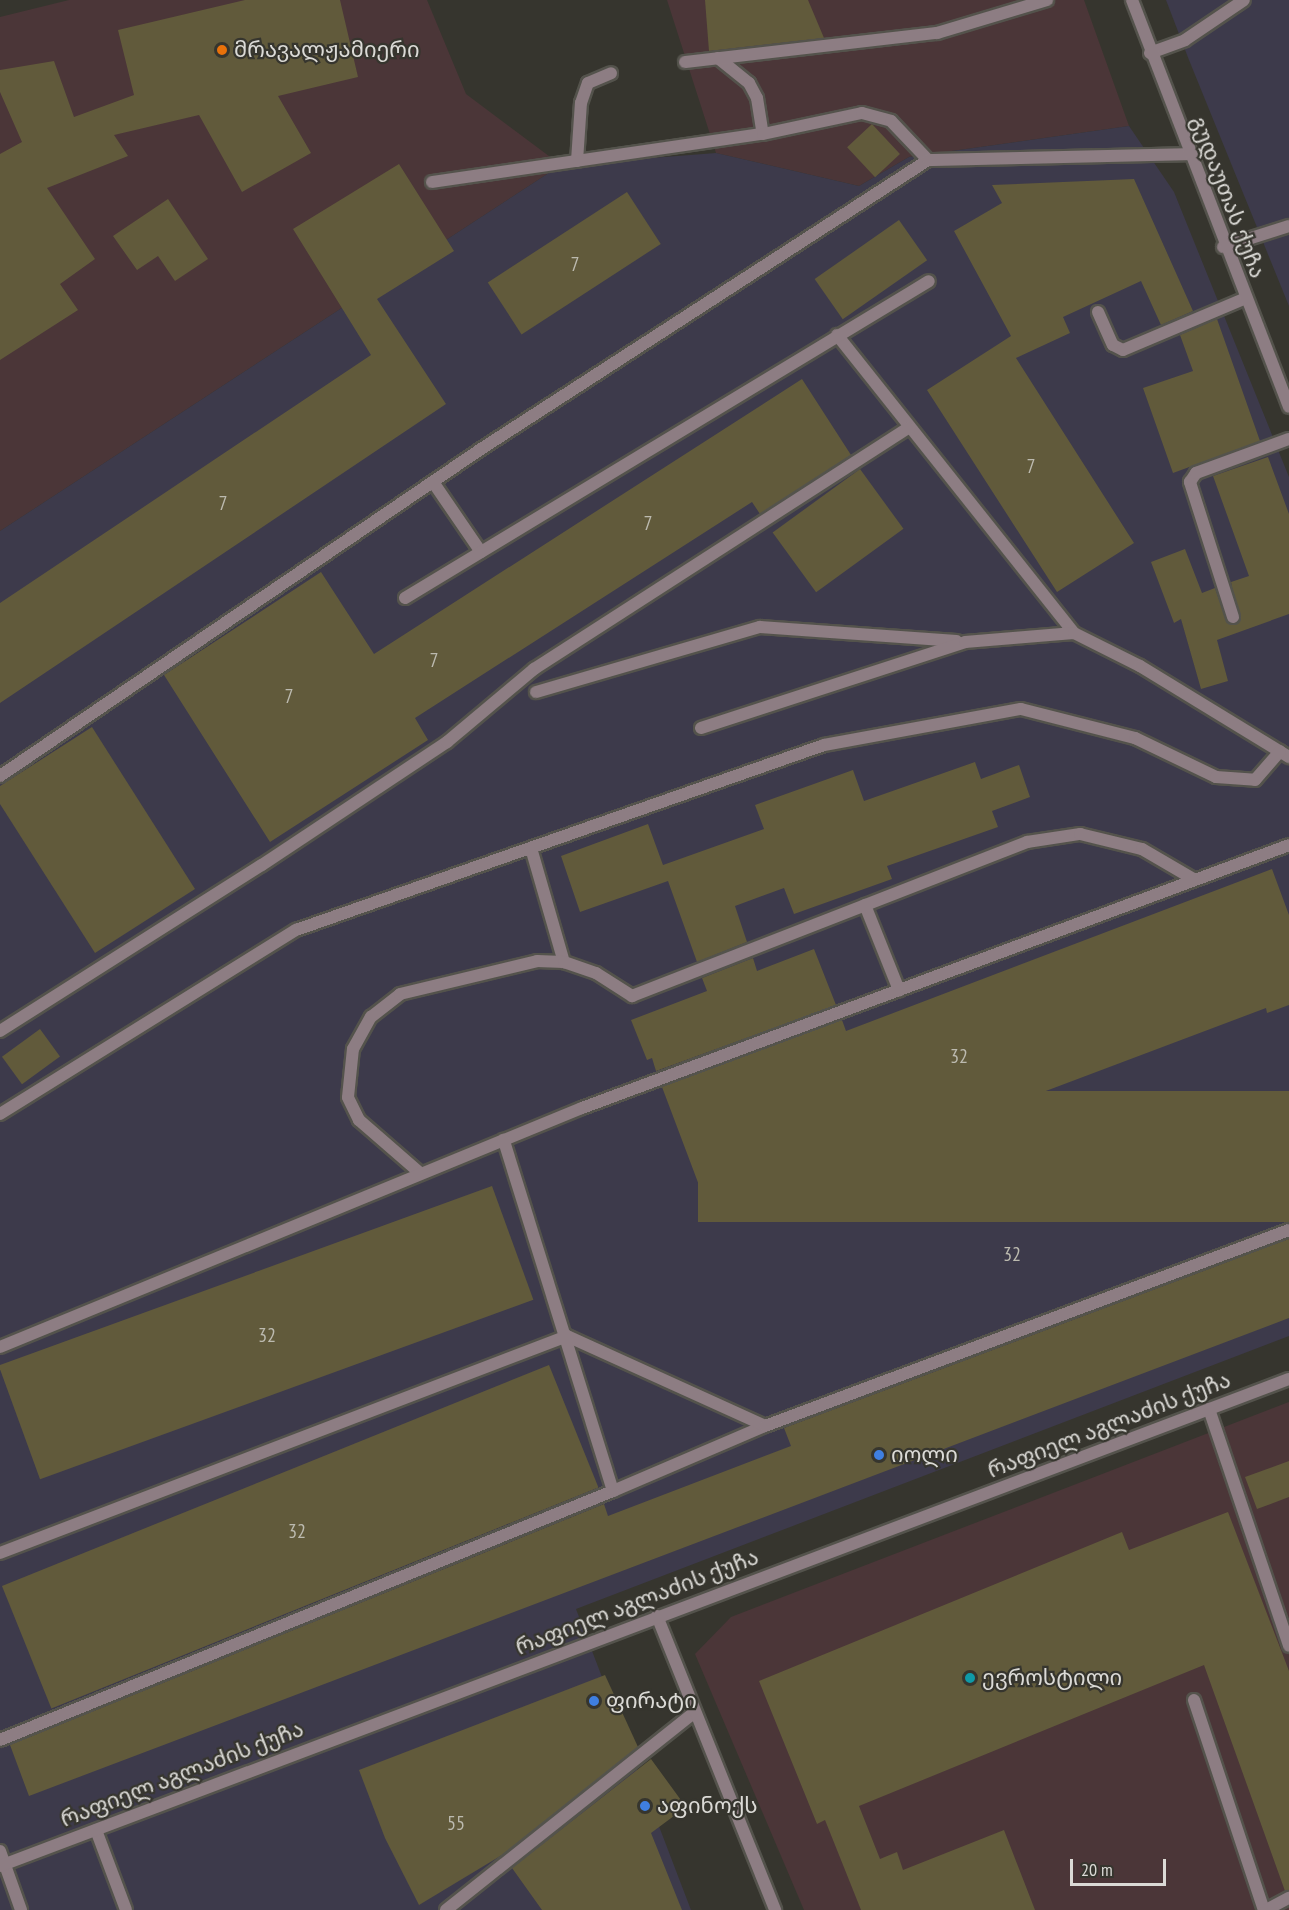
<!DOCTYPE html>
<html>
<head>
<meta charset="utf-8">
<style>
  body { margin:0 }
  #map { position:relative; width:1289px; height:1910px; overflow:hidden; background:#36352e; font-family:"PT Sans Narrow","Noto Sans Georgian",sans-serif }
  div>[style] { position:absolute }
  .commercial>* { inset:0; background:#4b3638 }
  .industrial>* { inset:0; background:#3d3a4b }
  .building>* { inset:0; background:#615a3b; transform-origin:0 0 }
  .roads { filter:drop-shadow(2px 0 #54534c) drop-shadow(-2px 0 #54534c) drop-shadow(0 2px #54534c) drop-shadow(0 -2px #54534c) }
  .service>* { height:12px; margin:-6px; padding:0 6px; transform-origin:6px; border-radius:6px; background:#8d7d83 }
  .minor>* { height:12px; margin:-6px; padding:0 6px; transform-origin:6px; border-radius:6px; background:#8d7d83 }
  .tertiary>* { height:12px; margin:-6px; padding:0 6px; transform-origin:6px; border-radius:6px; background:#8d7d83 }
  .dots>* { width:16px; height:16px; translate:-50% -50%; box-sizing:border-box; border:3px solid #36352e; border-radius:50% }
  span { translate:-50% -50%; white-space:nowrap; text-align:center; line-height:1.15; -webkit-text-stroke:4.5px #36352e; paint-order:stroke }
  .number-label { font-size:20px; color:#bcbaaf }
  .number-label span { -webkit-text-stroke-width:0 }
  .poi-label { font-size:22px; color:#dbdad6 }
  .left { translate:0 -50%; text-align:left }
  .street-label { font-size:22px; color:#dbdad6 }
  .scale { position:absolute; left:1070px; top:1859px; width:96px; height:27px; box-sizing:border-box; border:3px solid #dbdad6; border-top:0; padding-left:8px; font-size:18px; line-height:21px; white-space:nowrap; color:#dbdad6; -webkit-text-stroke:4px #36352e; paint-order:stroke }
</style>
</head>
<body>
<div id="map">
  <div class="commercial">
    <i style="clip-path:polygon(69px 0,427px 0,466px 94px,561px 165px,0 531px,0 17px)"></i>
    <i style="clip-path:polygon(667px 0,1084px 0,1129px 126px,909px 157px,859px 186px,716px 153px)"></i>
    <i style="clip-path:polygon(1289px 1402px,1289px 1910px,804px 1910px,695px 1654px,731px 1617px)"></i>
  </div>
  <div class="industrial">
    <i style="clip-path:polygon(1166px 0,1289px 0,1289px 306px,1189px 60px)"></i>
    <i style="clip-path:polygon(1129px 126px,1174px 192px,1289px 477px,1289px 1336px,576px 1609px,691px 1910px,0 1910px,0 531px,561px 165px,716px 153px,859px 186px,909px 157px)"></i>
  </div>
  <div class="building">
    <i style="clip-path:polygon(245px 0,340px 0,358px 77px,278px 96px,311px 153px,242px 192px,199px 115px,114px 135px,128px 156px,47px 188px,95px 259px,60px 284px,78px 310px,0 360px,0 154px,22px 142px,0 92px,0 70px,54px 61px,74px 117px,134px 95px,118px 30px)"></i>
    <i style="clip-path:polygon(705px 0,808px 0,824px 38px,709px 51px)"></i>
    <i style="left:872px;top:124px;width:41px;height:34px;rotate:47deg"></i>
    <i style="clip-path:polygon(399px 164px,454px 251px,377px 299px,446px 404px,0 703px,0 603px,371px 355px,293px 229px)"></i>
    <i style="clip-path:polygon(1134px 179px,1193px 311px,1161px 325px,1141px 281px,1063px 317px,1070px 333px,1016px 358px,1134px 543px,1057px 592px,927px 390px,1011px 336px,954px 231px,1002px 203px,992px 185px)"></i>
    <i style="left:627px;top:192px;width:62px;height:166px;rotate:57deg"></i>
    <i style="clip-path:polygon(168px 199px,208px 259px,175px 281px,158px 256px,137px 270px,113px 236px)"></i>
    <i style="left:899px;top:220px;width:49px;height:103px;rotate:55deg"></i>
    <i style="clip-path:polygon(1217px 319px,1260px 441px,1173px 473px,1143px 388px,1193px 371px,1180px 335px)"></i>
    <i style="clip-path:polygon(802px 379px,851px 455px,760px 514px,752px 502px,415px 718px,428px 740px,270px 842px,164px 675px,321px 572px,374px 654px)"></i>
    <i style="clip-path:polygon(1268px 457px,1289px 514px,1289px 614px,1217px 640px,1228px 681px,1201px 689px,1181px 619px,1174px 623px,1151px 562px,1185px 549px,1202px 593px,1215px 588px,1227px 623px,1239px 623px,1231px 582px,1249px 576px,1213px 476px)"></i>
    <i style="left:860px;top:469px;width:74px;height:108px;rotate:54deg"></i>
    <i style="clip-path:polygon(92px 727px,195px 889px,95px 953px,0 804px,0 786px)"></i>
    <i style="clip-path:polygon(975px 762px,981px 779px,1019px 765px,1030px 797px,992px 811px,998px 827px,887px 866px,892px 879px,794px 914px,784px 888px,735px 906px,747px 942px,697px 962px,668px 881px,580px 912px,561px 856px,648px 824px,663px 865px,764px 829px,755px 805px,853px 770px,864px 801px)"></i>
    <i style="clip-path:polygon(1272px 869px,1289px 915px,1289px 1005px,1267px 1013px,1266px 1008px,711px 1217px,662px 1087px,842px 1020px,846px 1031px)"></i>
    <i style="clip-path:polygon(814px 949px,836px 1005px,656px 1071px,652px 1058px,647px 1060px,631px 1020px,707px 991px,702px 978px,753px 958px,757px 971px)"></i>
    <i style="left:40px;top:1029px;width:34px;height:47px;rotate:54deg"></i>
    <i style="left:1289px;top:1091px;width:131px;height:591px;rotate:90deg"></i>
    <i style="left:492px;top:1186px;width:121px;height:525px;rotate:70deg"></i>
    <i style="clip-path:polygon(1289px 1239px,1289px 1318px,29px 1796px,10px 1745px,604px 1504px,608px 1516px,791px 1446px,784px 1428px)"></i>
    <i style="left:549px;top:1365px;width:132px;height:590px;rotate:68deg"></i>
    <i style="clip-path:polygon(1289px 1461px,1289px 1497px,1257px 1509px,1245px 1477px)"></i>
    <i style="clip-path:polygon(1228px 1512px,1289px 1671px,1289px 1890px,1285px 1891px,1204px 1665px,859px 1806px,880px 1859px,897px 1852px,903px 1870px,1004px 1830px,1035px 1910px,861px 1910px,825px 1820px,817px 1824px,759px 1681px,1122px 1532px,1129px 1550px)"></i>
    <i style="clip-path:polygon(605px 1675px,638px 1747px,502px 1855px,419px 1905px,385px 1838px,359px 1770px)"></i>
    <i style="clip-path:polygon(651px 1759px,686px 1807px,651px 1833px,682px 1910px,542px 1910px,512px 1868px)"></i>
  </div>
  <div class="roads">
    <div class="service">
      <i style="left:1150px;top:53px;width:37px;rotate:-20deg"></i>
      <i style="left:1185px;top:40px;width:71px;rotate:-34.1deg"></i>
      <i style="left:718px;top:58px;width:40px;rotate:39deg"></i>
      <i style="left:749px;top:83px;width:17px;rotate:62deg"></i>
      <i style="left:757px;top:98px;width:36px;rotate:81deg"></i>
      <i style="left:685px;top:62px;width:254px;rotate:-6.6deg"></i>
      <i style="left:937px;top:33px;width:115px;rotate:-16.7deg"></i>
      <i style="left:577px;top:161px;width:58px;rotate:-86.1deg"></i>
      <i style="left:581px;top:103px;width:21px;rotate:-71deg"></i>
      <i style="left:588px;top:83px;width:25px;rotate:-23deg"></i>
      <i style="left:432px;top:182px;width:334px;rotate:-8.3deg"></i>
      <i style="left:763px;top:134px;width:101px;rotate:-12deg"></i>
      <i style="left:862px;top:113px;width:30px;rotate:15deg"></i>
      <i style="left:891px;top:121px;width:54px;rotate:46.5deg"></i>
      <i style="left:1223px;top:247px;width:69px;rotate:-17.7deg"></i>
      <i style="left:1098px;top:312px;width:36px;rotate:66deg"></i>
      <i style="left:1113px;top:345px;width:11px;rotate:27deg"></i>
      <i style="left:1123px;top:350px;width:131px;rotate:-22.9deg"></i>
      <i style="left:837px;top:335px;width:381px;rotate:51.5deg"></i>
      <i style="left:433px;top:482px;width:85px;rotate:55.6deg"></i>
      <i style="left:405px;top:598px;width:612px;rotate:-31.17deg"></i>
      <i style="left:1233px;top:617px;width:142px;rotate:-107.7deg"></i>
      <i style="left:1190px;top:482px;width:11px;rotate:-56deg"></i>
      <i style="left:1196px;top:473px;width:99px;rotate:-20.1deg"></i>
      <i style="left:536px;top:692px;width:233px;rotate:-16.2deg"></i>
      <i style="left:760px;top:627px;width:197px;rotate:4.1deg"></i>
      <i style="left:701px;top:728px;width:278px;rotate:-18deg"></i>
      <i style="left:965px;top:642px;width:109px;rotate:-4.7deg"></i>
      <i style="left:1074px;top:633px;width:74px;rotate:26.6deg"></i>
      <i style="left:1140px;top:666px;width:175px;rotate:31.4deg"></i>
      <i style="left:0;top:776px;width:582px;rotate:-34.21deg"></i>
      <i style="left:481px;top:449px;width:532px;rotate:-32.88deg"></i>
      <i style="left:928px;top:160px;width:261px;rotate:-1.3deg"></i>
      <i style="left:531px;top:848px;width:119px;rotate:73.9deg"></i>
      <i style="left:865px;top:905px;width:92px;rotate:68.2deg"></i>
      <i style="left:0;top:1031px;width:310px;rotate:-32.4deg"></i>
      <i style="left:262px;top:865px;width:222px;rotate:-33.6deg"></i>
      <i style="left:447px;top:742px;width:114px;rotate:-40deg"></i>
      <i style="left:534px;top:669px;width:445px;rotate:-32.8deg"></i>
      <i style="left:0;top:1114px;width:349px;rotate:-31.9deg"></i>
      <i style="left:296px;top:930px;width:559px;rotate:-19.31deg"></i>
      <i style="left:824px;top:745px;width:200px;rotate:-10.4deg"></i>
      <i style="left:1021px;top:709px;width:118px;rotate:14.3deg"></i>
      <i style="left:1135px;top:738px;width:90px;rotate:25.7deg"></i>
      <i style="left:1216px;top:777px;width:39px;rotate:4deg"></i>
      <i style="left:1255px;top:780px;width:38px;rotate:-49deg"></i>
      <i style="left:420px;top:1173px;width:81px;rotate:-139deg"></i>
      <i style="left:359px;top:1120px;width:25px;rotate:-116deg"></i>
      <i style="left:348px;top:1097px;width:48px;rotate:-84.1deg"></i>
      <i style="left:353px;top:1049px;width:37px;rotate:-61deg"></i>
      <i style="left:371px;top:1017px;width:37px;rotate:-38deg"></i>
      <i style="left:400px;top:994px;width:141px;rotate:-13.5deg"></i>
      <i style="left:537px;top:961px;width:27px;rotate:2deg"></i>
      <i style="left:564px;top:962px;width:34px;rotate:19deg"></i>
      <i style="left:596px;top:973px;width:43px;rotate:32.6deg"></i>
      <i style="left:632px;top:996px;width:424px;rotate:-21.3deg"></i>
      <i style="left:1027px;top:842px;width:54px;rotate:-8.6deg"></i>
      <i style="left:1080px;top:834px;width:64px;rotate:13.6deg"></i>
      <i style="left:1142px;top:849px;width:61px;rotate:30.3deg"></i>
      <i style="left:0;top:1347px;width:629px;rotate:-22.33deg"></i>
      <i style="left:582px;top:1108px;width:754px;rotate:-20.4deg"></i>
      <i style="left:1209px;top:1409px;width:250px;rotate:71.3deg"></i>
      <i style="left:613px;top:1491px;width:165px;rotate:-23.2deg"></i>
      <i style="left:0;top:1553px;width:607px;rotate:-20.94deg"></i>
      <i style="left:567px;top:1336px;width:217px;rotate:24.4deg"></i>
      <i style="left:765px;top:1426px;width:559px;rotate:-20.51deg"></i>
      <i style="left:1194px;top:1700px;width:221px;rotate:71.6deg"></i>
      <i style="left:0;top:1740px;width:662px;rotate:-22.11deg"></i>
      <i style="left:613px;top:1491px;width:368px;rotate:-107.3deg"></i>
      <i style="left:96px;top:1830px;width:85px;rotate:69.4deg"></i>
      <i style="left:0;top:1851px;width:63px;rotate:70.4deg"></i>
      <i style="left:446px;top:1910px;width:318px;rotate:-38.5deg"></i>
      <i style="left:1266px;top:1910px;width:26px;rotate:-28deg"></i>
    </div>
    <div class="minor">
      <i style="left:1132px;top:0;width:436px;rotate:68.9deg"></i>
    </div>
    <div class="tertiary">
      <i style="left:657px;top:1616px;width:317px;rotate:68.1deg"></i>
      <i style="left:0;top:1866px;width:1378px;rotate:-20.7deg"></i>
    </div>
  </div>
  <div class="dots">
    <i style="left:222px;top:50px;background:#e8710a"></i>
    <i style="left:879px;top:1455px;background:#3f7fe0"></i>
    <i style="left:970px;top:1678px;background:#0f9aa8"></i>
    <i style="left:594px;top:1701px;background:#3f7fe0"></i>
    <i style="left:645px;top:1806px;background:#3f7fe0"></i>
  </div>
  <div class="number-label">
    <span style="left:575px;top:264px">7</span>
    <span style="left:1031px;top:466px">7</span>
    <span style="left:223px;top:503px">7</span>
    <span style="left:648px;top:523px">7</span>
    <span style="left:434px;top:660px">7</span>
    <span style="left:289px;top:696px">7</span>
    <span style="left:959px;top:1056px">32</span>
    <span style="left:1012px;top:1254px">32</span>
    <span style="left:267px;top:1335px">32</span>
    <span style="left:297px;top:1531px">32</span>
    <span style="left:456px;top:1823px">55</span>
  </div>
  <div class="poi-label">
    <span class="left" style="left:234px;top:50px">მრავალჟამიერი</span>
    <span class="left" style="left:891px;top:1455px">იოლი</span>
    <span class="left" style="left:982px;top:1678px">ევროსტილი</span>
    <span class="left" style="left:606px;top:1701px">ფირატი</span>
    <span class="left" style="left:657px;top:1806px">აფინოქს</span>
  </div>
  <div class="street-label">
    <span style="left:1228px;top:197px;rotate:69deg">გუდაუთას ქუჩა</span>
    <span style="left:1109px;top:1425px;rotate:-21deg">რაფიელ აგლაძის ქუჩა</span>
    <span style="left:637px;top:1602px;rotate:-21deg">რაფიელ აგლაძის ქუჩა</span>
    <span style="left:182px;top:1774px;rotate:-21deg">რაფიელ აგლაძის ქუჩა</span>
  </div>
  <div class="scale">20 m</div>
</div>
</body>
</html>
